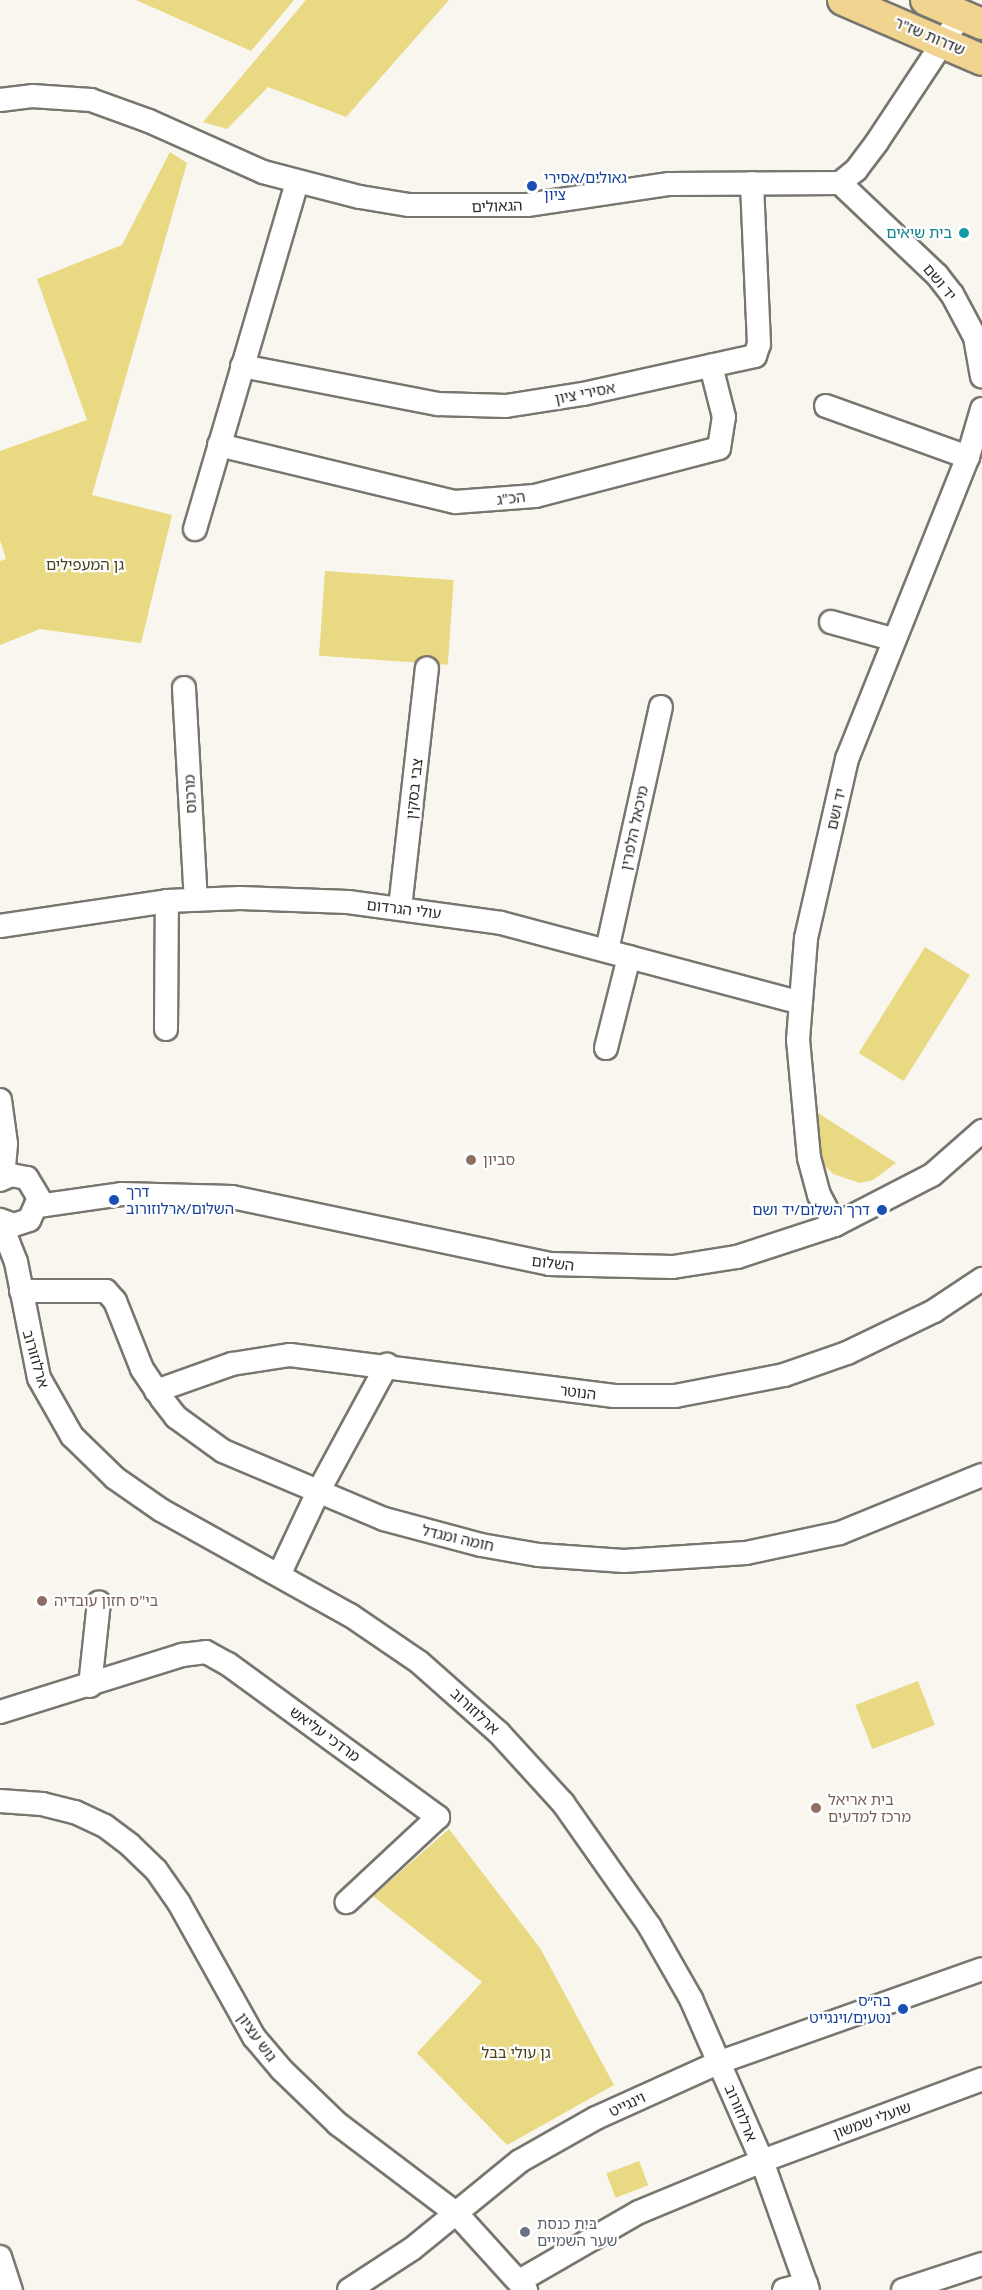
<!DOCTYPE html>
<html>
<head>
<meta charset="utf-8">
<style>
  body { margin:0 }
  #map { position:relative; width:982px; height:2290px; overflow:hidden; background:#f8f6ef; font-family:"Noto Sans","Noto Sans Hebrew",sans-serif }
  div>[style] { position:absolute }
  .green>* { inset:0; background:#e8d982; transform-origin:0 0 }
  .roads { filter:drop-shadow(2px 0 #77766f) drop-shadow(-2px 0 #77766f) drop-shadow(0 2px #77766f) drop-shadow(0 -2px #77766f) }
  .minor>* { height:22px; margin:-11px; padding:0 11px; transform-origin:11px; border-radius:11px; background:#fff }
  .major>* { height:30px; margin:-15px; padding:0 15px; transform-origin:15px; border-radius:15px; background:#f1d48f }
  .dots>* { width:16px; height:16px; translate:-50% -50%; box-sizing:border-box; border:3px solid #fff; border-radius:50% }
  span { translate:-50% -50%; white-space:nowrap; text-align:center; line-height:1.15; -webkit-text-stroke:4.5px #fff; paint-order:stroke }
  .street-label { font-size:15px; color:#292926 }
  .transit-label { font-size:15px; color:#164399 }
  .left { translate:0 -50%; text-align:left }
  .right { translate:-100% -50%; text-align:right }
  .culture-label { font-size:15px; color:#0d838f }
  .park-label { font-size:15px; color:#484119 }
  .education-label { font-size:15px; color:#785e54 }
  .worship-label { font-size:15px; color:#5b616d }
</style>
</head>
<body>
<div id="map">
  <div class="green">
    <i style="clip-path:polygon(136px 0,294px 0,251px 51px)"></i>
    <i style="clip-path:polygon(306px 0,449px 0,346px 117px,268px 87px,227px 129px,203px 122px)"></i>
    <i style="clip-path:polygon(170px 152px,187px 163px,92px 495px,172px 515px,141px 643px,40px 629px,0 645px,0 561px,6px 559px,0 540px,0 451px,87px 420px,37px 279px,122px 245px)"></i>
    <i style="left:325px;top:571px;width:129px;height:85px;rotate:4deg"></i>
    <i style="left:925px;top:947px;width:53px;height:125px;rotate:32deg"></i>
    <i style="clip-path:polygon(815px 1111px,896px 1163px,873px 1180px,860px 1183px,833px 1174px,825px 1166px,821px 1152px)"></i>
    <i style="left:918px;top:1681px;width:47px;height:67px;rotate:69deg"></i>
    <i style="clip-path:polygon(449px 1829px,540px 1948px,614px 2085px,507px 2145px,417px 2053px,482px 1982px,373px 1896px)"></i>
    <i style="left:639px;top:2161px;width:26px;height:35px;rotate:69deg"></i>
  </div>
  <div class="roads">
    <div class="minor">
      <i style="left:0;top:100px;width:32px;rotate:-7deg"></i>
      <i style="left:32px;top:96px;width:59px;rotate:3.9deg"></i>
      <i style="left:91px;top:100px;width:62px;rotate:19.9deg"></i>
      <i style="left:149px;top:121px;width:125px;rotate:24.1deg"></i>
      <i style="left:263px;top:172px;width:100px;rotate:14.5deg"></i>
      <i style="left:360px;top:197px;width:50px;rotate:9.3deg"></i>
      <i style="left:409px;top:205px;width:118px"></i>
      <i style="left:527px;top:205px;width:144px;rotate:-8.4deg"></i>
      <i style="left:669px;top:184px;width:171px;rotate:-0.3deg"></i>
      <i style="left:840px;top:183px;width:21px;rotate:-39deg"></i>
      <i style="left:856px;top:170px;width:35px;rotate:-53deg"></i>
      <i style="left:877px;top:142px;width:152px;rotate:-56.5deg"></i>
      <i style="left:840px;top:183px;width:134px;rotate:43.5deg"></i>
      <i style="left:937px;top:275px;width:24px;rotate:52deg"></i>
      <i style="left:952px;top:294px;width:49px;rotate:61.9deg"></i>
      <i style="left:975px;top:337px;width:40px;rotate:80deg"></i>
      <i style="left:242px;top:366px;width:200px;rotate:11deg"></i>
      <i style="left:438px;top:404px;width:68px;rotate:1.7deg"></i>
      <i style="left:506px;top:406px;width:78px;rotate:-8.9deg"></i>
      <i style="left:583px;top:394px;width:176px;rotate:-12.5deg"></i>
      <i style="left:755px;top:356px;width:13px;rotate:-72deg"></i>
      <i style="left:759px;top:344px;width:161px;rotate:-92.5deg"></i>
      <i style="left:826px;top:406px;width:151px;rotate:19.8deg"></i>
      <i style="left:219px;top:445px;width:243px;rotate:13.6deg"></i>
      <i style="left:455px;top:502px;width:80px;rotate:-4.3deg"></i>
      <i style="left:535px;top:496px;width:190px;rotate:-14.6deg"></i>
      <i style="left:719px;top:448px;width:31px;rotate:-81deg"></i>
      <i style="left:724px;top:417px;width:53px;rotate:-104.3deg"></i>
      <i style="left:195px;top:529px;width:362px;rotate:-73.6deg"></i>
      <i style="left:831px;top:622px;width:63px;rotate:15.6deg"></i>
      <i style="left:184px;top:688px;width:212px;rotate:86.8deg"></i>
      <i style="left:400px;top:908px;width:241px;rotate:-83.6deg"></i>
      <i style="left:0;top:926px;width:169px;rotate:-8.5deg"></i>
      <i style="left:167px;top:901px;width:73px;rotate:-2.4deg"></i>
      <i style="left:240px;top:898px;width:108px;rotate:2.1deg"></i>
      <i style="left:348px;top:902px;width:154px;rotate:7.8deg"></i>
      <i style="left:501px;top:923px;width:307px;rotate:14.9deg"></i>
      <i style="left:607px;top:950px;width:249px;rotate:-77.5deg"></i>
      <i style="left:166px;top:1029px;width:128px;rotate:-89.6deg"></i>
      <i style="left:606px;top:1048px;width:94px;rotate:-75.8deg"></i>
      <i style="left:0;top:1100px;width:44px;rotate:82.2deg"></i>
      <i style="left:6px;top:1144px;width:34px;rotate:95deg"></i>
      <i style="left:0;top:1180px;width:12px;rotate:-24deg"></i>
      <i style="left:11px;top:1175px;width:16px;rotate:11deg"></i>
      <i style="left:27px;top:1178px;width:23px;rotate:59deg"></i>
      <i style="left:39px;top:1198px;width:24px;rotate:114deg"></i>
      <i style="left:29px;top:1220px;width:16px;rotate:162deg"></i>
      <i style="left:14px;top:1225px;width:15px;rotate:-160deg"></i>
      <i style="left:38px;top:1206px;width:84px;rotate:-8.2deg"></i>
      <i style="left:121px;top:1194px;width:111px;rotate:1.5deg"></i>
      <i style="left:232px;top:1197px;width:324px;rotate:11.9deg"></i>
      <i style="left:549px;top:1264px;width:124px;rotate:1.4deg"></i>
      <i style="left:673px;top:1267px;width:65px;rotate:-8.9deg"></i>
      <i style="left:737px;top:1257px;width:103px;rotate:-18.1deg"></i>
      <i style="left:835px;top:1225px;width:109px;rotate:-27.3deg"></i>
      <i style="left:932px;top:1175px;width:67px;rotate:-41.3deg"></i>
      <i style="left:0;top:1221px;width:44px;rotate:68.7deg"></i>
      <i style="left:16px;top:1262px;width:118px;rotate:78.8deg"></i>
      <i style="left:39px;top:1378px;width:67px;rotate:60.4deg"></i>
      <i style="left:72px;top:1436px;width:60px;rotate:44.3deg"></i>
      <i style="left:115px;top:1478px;width:56px;rotate:34.8deg"></i>
      <i style="left:161px;top:1510px;width:216px;rotate:29.1deg"></i>
      <i style="left:350px;top:1615px;width:83px;rotate:34.3deg"></i>
      <i style="left:419px;top:1662px;width:107px;rotate:41.6deg"></i>
      <i style="left:499px;top:1733px;width:95px;rotate:47.6deg"></i>
      <i style="left:563px;top:1803px;width:151px;rotate:54.9deg"></i>
      <i style="left:650px;top:1927px;width:83px;rotate:60.3deg"></i>
      <i style="left:691px;top:1999px;width:177px;rotate:66.3deg"></i>
      <i style="left:762px;top:2161px;width:137px;rotate:70.4deg"></i>
      <i style="left:835px;top:1225px;width:34px;rotate:-118deg"></i>
      <i style="left:819px;top:1195px;width:38px;rotate:-105deg"></i>
      <i style="left:809px;top:1158px;width:119px;rotate:-95.3deg"></i>
      <i style="left:798px;top:1040px;width:102px;rotate:-85.5deg"></i>
      <i style="left:806px;top:938px;width:184px;rotate:-77.1deg"></i>
      <i style="left:847px;top:759px;width:325px;rotate:-68.2deg"></i>
      <i style="left:968px;top:457px;width:50px;rotate:-73.7deg"></i>
      <i style="left:21px;top:1291px;width:85px"></i>
      <i style="left:106px;top:1291px;width:13px;rotate:48deg"></i>
      <i style="left:115px;top:1301px;width:73px;rotate:68.3deg"></i>
      <i style="left:142px;top:1369px;width:36px;rotate:56deg"></i>
      <i style="left:162px;top:1399px;width:23px;rotate:52deg"></i>
      <i style="left:176px;top:1417px;width:58px;rotate:35.9deg"></i>
      <i style="left:223px;top:1451px;width:175px;rotate:22.9deg"></i>
      <i style="left:384px;top:1519px;width:100px;rotate:15deg"></i>
      <i style="left:481px;top:1545px;width:59px;rotate:9.8deg"></i>
      <i style="left:539px;top:1555px;width:85px;rotate:4deg"></i>
      <i style="left:624px;top:1561px;width:122px;rotate:-3.8deg"></i>
      <i style="left:746px;top:1553px;width:96px;rotate:-12deg"></i>
      <i style="left:840px;top:1533px;width:153px;rotate:-22.2deg"></i>
      <i style="left:156px;top:1391px;width:81px;rotate:-19.6deg"></i>
      <i style="left:232px;top:1364px;width:59px;rotate:-8.8deg"></i>
      <i style="left:290px;top:1355px;width:327px;rotate:7.2deg"></i>
      <i style="left:614px;top:1396px;width:61px"></i>
      <i style="left:675px;top:1396px;width:111px;rotate:-10.9deg"></i>
      <i style="left:784px;top:1375px;width:67px;rotate:-19.2deg"></i>
      <i style="left:847px;top:1353px;width:97px;rotate:-25.8deg"></i>
      <i style="left:934px;top:1311px;width:58px;rotate:-33.7deg"></i>
      <i style="left:279px;top:1575px;width:92px;rotate:-64.8deg"></i>
      <i style="left:318px;top:1492px;width:145px;rotate:-61.5deg"></i>
      <i style="left:90px;top:1686px;width:84px;rotate:-83.9deg"></i>
      <i style="left:0;top:1712px;width:191px;rotate:-17.4deg"></i>
      <i style="left:182px;top:1655px;width:24px;rotate:-7deg"></i>
      <i style="left:206px;top:1652px;width:25px;rotate:29deg"></i>
      <i style="left:228px;top:1664px;width:260px;rotate:36.1deg"></i>
      <i style="left:438px;top:1817px;width:125px;rotate:137deg"></i>
      <i style="left:0;top:1801px;width:42px;rotate:4.1deg"></i>
      <i style="left:42px;top:1804px;width:34px;rotate:14deg"></i>
      <i style="left:75px;top:1812px;width:33px;rotate:25deg"></i>
      <i style="left:105px;top:1826px;width:31px;rotate:37deg"></i>
      <i style="left:130px;top:1845px;width:36px;rotate:44deg"></i>
      <i style="left:156px;top:1870px;width:40px;rotate:55.1deg"></i>
      <i style="left:179px;top:1903px;width:154px;rotate:60.8deg"></i>
      <i style="left:254px;top:2037px;width:43px;rotate:49.7deg"></i>
      <i style="left:282px;top:2070px;width:78px;rotate:44deg"></i>
      <i style="left:338px;top:2124px;width:149px;rotate:37.1deg"></i>
      <i style="left:457px;top:2214px;width:103px;rotate:47.8deg"></i>
      <i style="left:0;top:2257px;width:35px;rotate:72deg"></i>
      <i style="left:521px;top:2280px;width:136px;rotate:-30deg"></i>
      <i style="left:639px;top:2212px;width:133px;rotate:-22.5deg"></i>
      <i style="left:762px;top:2161px;width:235px;rotate:-20.4deg"></i>
      <i style="left:349px;top:2290px;width:75px;rotate:-33.1deg"></i>
      <i style="left:412px;top:2249px;width:139px;rotate:-39.2deg"></i>
      <i style="left:520px;top:2161px;width:87px;rotate:-29.5deg"></i>
      <i style="left:596px;top:2118px;width:136px;rotate:-24.3deg"></i>
      <i style="left:720px;top:2062px;width:278px;rotate:-19.5deg"></i>
      <i style="left:784px;top:2290px;width:23px;rotate:-15deg"></i>
      <i style="left:903px;top:2290px;width:83px;rotate:-18.2deg"></i>
    </div>
    <div class="major">
      <i style="left:843px;top:0;width:151px;rotate:23.3deg"></i>
      <i style="left:926px;top:0;width:61px;rotate:23.2deg"></i>
    </div>
  </div>
  <div class="dots">
    <i style="left:532px;top:186px;background:#1a4fb4"></i>
    <i style="left:964px;top:233px;background:#0f9aa8"></i>
    <i style="left:471px;top:1160px;background:#8d6e63"></i>
    <i style="left:114px;top:1200px;background:#1a4fb4"></i>
    <i style="left:882px;top:1210px;background:#1a4fb4"></i>
    <i style="left:42px;top:1601px;background:#8d6e63"></i>
    <i style="left:816px;top:1808px;background:#8d6e63"></i>
    <i style="left:903px;top:2009px;background:#1a4fb4"></i>
    <i style="left:525px;top:2232px;background:#6b7280"></i>
  </div>
  <div class="street-label">
    <span style="left:930px;top:36px;rotate:23deg">שדרות שז"ר</span>
    <span style="left:497px;top:206px;rotate:-2deg">הגאולים</span>
    <span style="left:940px;top:282px;rotate:50deg">יד ושם</span>
    <span style="left:585px;top:393px;rotate:-11deg">אסירי ציון</span>
    <span style="left:511px;top:498px;rotate:-7deg">הכ"ג</span>
    <span style="left:414px;top:789px;rotate:-84deg">צבי בסקין</span>
    <span style="left:190px;top:794px;rotate:-93deg">מרכוס</span>
    <span style="left:836px;top:809px;rotate:-77deg">יד ושם</span>
    <span style="left:634px;top:828px;rotate:-78deg">מיכאל הלפרין</span>
    <span style="left:404px;top:909px;rotate:7deg">עולי הגרדום</span>
    <span style="left:553px;top:1263px;rotate:7deg">השלום</span>
    <span style="left:36px;top:1359px;rotate:74deg">ארלוזורוב</span>
    <span style="left:578px;top:1392px;rotate:7deg">הנוטר</span>
    <span style="left:458px;top:1538px;rotate:13deg">חומה ומגדל</span>
    <span style="left:475px;top:1711px;rotate:43deg">ארלוזורוב</span>
    <span style="left:325px;top:1734px;rotate:36deg">מרדכי עליאש</span>
    <span style="left:257px;top:2037px;rotate:54deg">גוש עציון</span>
    <span style="left:627px;top:2104px;rotate:-25deg">וינגייט</span>
    <span style="left:741px;top:2113px;rotate:67deg">ארלוזורוב</span>
    <span style="left:872px;top:2120px;rotate:-20deg">שועלי שמשון</span>
  </div>
  <div class="transit-label">
    <span class="left" style="left:544px;top:186px">גאולים/אסירי<br>ציון</span>
    <span class="left" style="left:126px;top:1200px">דרך<br>השלום/ארלוזורוב</span>
    <span class="right" style="left:870px;top:1210px">דרך השלום/יד ושם</span>
    <span class="right" style="left:891px;top:2009px">בה״ס<br>נטעים/וינגייט</span>
  </div>
  <div class="culture-label">
    <span class="right" style="left:952px;top:233px">בית שיאים</span>
  </div>
  <div class="park-label">
    <span style="left:85px;top:565px">גן המעפילים</span>
    <span style="left:516px;top:2053px">גן עולי בבל</span>
  </div>
  <div class="education-label">
    <span class="left" style="left:483px;top:1160px">סביון</span>
    <span class="left" style="left:54px;top:1601px">בי"ס חזון עובדיה</span>
    <span class="left" style="left:828px;top:1808px">בית אריאל<br>מרכז למדעים</span>
  </div>
  <div class="worship-label">
    <span class="left" style="left:537px;top:2232px">בית כנסת<br>שער השמיים</span>
  </div>
</div>
</body>
</html>
